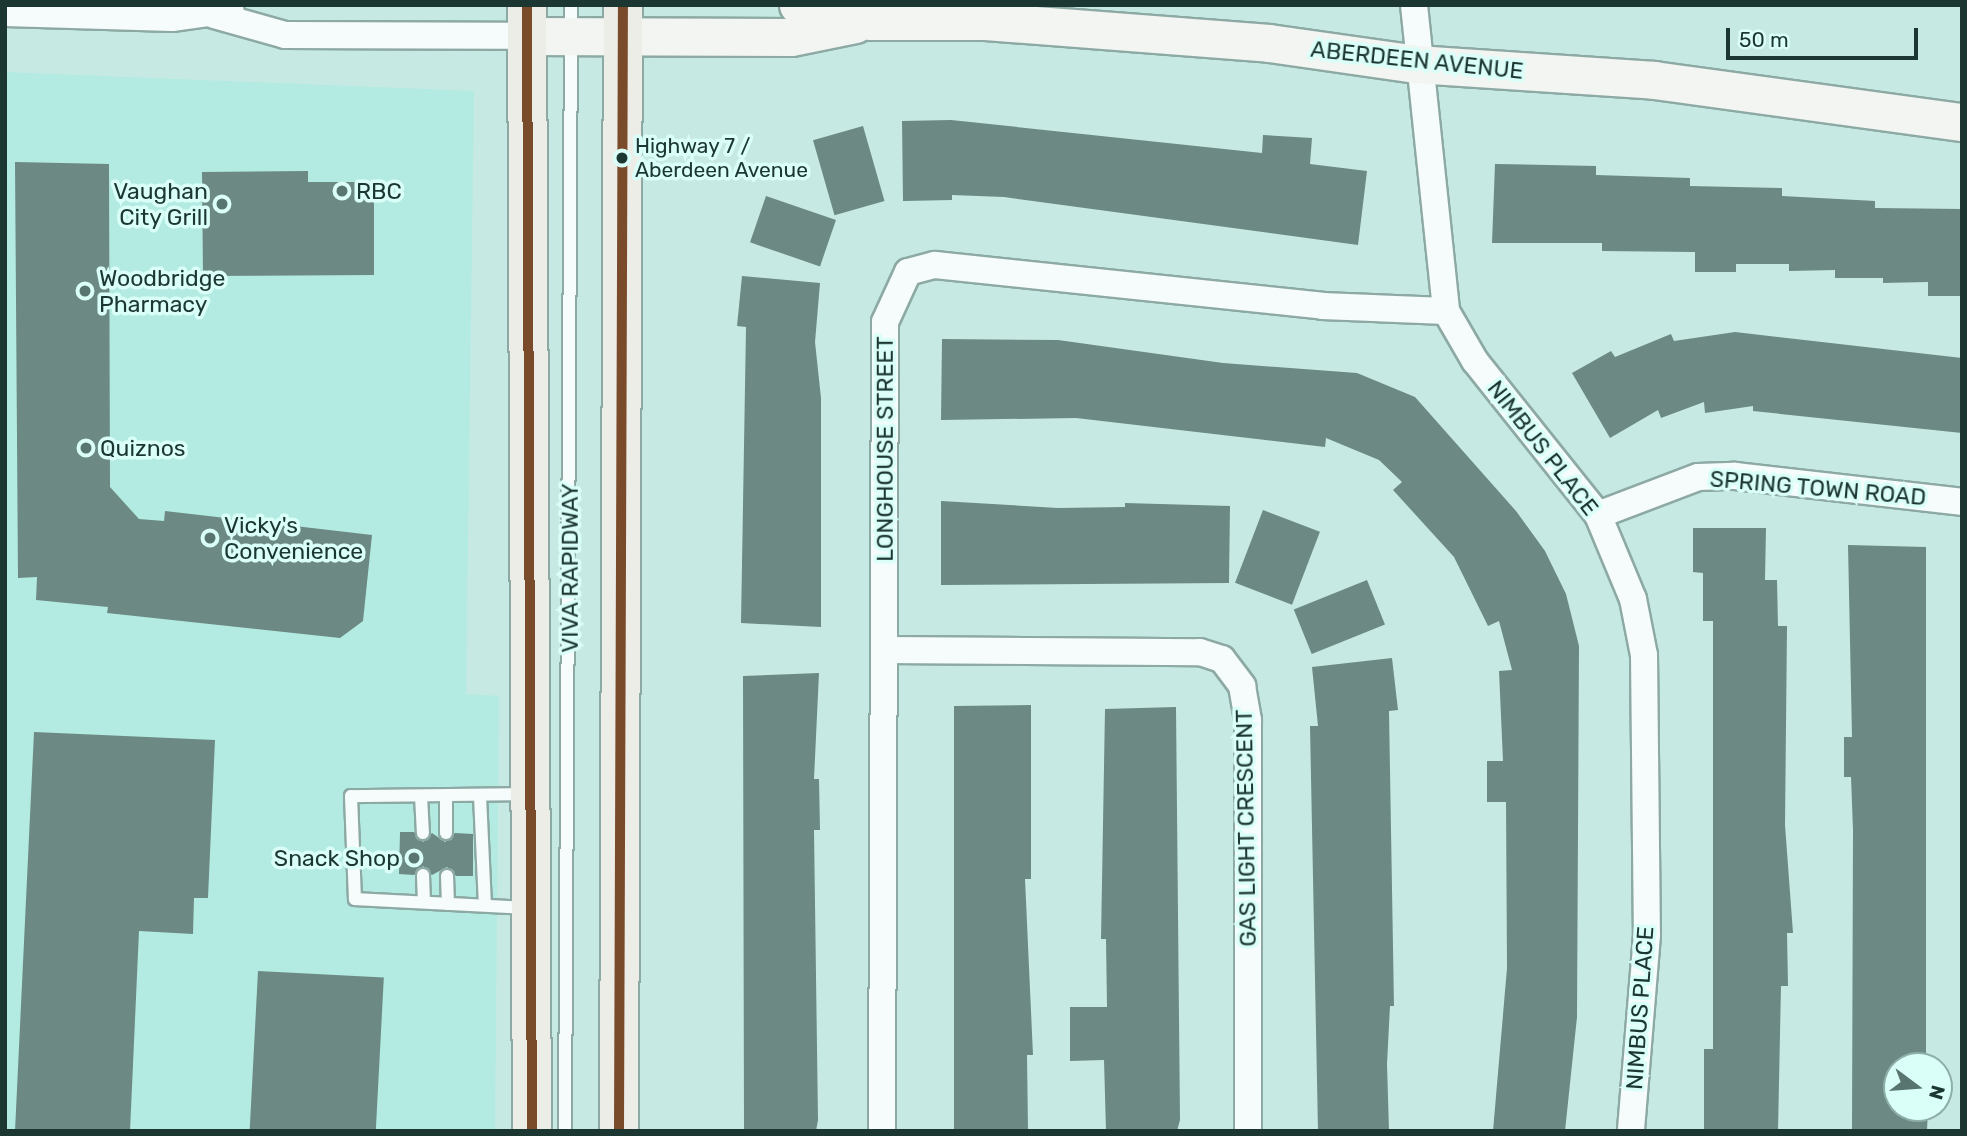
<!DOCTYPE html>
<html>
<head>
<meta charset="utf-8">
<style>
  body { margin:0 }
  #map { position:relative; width:1967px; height:1136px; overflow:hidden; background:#c6e9e3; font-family:Rubik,sans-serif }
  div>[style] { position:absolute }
  .built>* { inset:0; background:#b3ebe2 }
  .building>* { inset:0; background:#6c8984; transform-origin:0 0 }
  .roads { filter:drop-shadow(2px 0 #8da9a4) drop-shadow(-2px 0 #8da9a4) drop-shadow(0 2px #8da9a4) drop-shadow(0 -2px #8da9a4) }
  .lane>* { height:12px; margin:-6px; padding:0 6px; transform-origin:6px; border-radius:6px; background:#f6fcfb }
  .street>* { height:26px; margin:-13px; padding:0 13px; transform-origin:13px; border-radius:13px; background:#f6fcfb }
  .secondary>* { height:37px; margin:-18.5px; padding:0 18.5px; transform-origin:18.5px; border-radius:18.5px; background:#f2f5f1 }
  .primary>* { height:38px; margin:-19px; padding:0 19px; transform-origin:19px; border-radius:19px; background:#edede8 }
  .bus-1>* { height:10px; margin:-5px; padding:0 5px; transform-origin:5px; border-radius:5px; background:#7a4b2a }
  .dots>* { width:19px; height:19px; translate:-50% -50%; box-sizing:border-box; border:4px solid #dafff8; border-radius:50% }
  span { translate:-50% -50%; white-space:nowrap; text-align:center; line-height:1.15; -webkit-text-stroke:7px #dafff8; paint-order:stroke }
  .bus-label { font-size:21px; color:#1c3632 }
  .left { translate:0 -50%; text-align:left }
  .street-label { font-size:23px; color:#1c3632 }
  .poi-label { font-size:23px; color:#1c3632 }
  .right { translate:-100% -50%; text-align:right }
  .frame { position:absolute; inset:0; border:7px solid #1c3632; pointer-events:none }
  .north { position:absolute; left:1883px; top:1052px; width:70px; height:70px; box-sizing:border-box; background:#dafff8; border:2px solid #8eafa9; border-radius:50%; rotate:106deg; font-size:19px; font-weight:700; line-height:28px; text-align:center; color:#1c3632 }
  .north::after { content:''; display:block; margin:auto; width:24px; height:32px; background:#587570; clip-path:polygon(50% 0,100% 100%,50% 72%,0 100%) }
  .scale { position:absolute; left:1726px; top:28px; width:192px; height:32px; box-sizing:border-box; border:4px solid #1c3632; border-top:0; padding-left:9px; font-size:21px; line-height:24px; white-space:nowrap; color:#1c3632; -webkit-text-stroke:5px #dafff8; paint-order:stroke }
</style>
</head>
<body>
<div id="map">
  <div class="built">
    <i style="clip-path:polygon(5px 72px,474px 91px,466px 694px,499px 696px,495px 1131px,5px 1131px)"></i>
  </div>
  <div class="building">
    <i style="clip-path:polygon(951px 120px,1262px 153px,1263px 135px,1312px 138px,1310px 164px,1367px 171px,1358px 245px,1004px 197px,952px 195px,952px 200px,903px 201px,902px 121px)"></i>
    <i style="left:863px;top:126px;width:78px;height:52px;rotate:74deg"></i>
    <i style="clip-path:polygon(15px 162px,109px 164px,110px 487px,139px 519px,164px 521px,165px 511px,372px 535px,363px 621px,340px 638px,107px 613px,108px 607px,36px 600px,37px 577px,18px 578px)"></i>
    <i style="clip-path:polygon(1495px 164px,1596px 166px,1596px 175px,1690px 178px,1690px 186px,1782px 188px,1782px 196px,1875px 201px,1875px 208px,1962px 209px,1962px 296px,1928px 296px,1928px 282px,1883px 283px,1883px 278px,1835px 278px,1835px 270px,1789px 271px,1789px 264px,1736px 264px,1736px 272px,1695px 272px,1695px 252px,1602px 251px,1602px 243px,1492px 243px)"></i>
    <i style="clip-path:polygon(308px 171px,308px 182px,374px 182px,374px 275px,203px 276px,202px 172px)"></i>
    <i style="left:766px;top:196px;width:74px;height:49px;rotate:19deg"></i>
    <i style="clip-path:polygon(742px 276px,820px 283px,815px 342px,821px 398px,821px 627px,741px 623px,746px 327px,737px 326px)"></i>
    <i style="clip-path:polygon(1735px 332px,1962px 358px,1962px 433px,1753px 411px,1753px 406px,1705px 413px,1704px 402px,1661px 418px,1658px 410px,1610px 438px,1572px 373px,1611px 351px,1615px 357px,1671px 334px,1674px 341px)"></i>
    <i style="clip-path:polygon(942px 339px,1058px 340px,1223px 363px,1357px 373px,1415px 397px,1516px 511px,1545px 551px,1566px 594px,1579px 646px,1577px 1017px,1565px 1131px,1493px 1131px,1507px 968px,1506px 802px,1487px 802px,1487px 761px,1503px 761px,1499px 671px,1512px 670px,1499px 621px,1488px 626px,1454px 557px,1393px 490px,1402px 482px,1379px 460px,1326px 438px,1325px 447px,1076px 418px,941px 420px)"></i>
    <i style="clip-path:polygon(941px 501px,1058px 508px,1125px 507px,1125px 503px,1230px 506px,1229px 583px,941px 585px)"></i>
    <i style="left:1263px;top:510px;width:61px;height:78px;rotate:21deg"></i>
    <i style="clip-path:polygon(1693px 528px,1766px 528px,1765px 580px,1777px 580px,1778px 626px,1787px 626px,1785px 825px,1793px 933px,1787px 933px,1788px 986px,1781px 986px,1778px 1131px,1704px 1131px,1704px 1049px,1713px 1049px,1713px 621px,1703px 621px,1703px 573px,1693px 572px)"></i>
    <i style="clip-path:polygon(1848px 545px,1926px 547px,1926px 1066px,1897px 1066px,1897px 1108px,1928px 1108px,1927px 1131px,1852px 1131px,1853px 830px,1851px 777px,1844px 777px,1844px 737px,1852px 737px)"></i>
    <i style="left:1367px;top:580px;width:48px;height:79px;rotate:68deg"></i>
    <i style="clip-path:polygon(1392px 658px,1398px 710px,1389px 711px,1394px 1006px,1390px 1006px,1387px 1064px,1389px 1131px,1318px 1131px,1310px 726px,1318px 726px,1312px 667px)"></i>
    <i style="clip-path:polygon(819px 673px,814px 779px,819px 779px,820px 830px,814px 830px,818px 1120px,816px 1131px,744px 1131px,743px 676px)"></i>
    <i style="clip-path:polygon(1031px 705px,1031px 879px,1025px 879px,1033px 1055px,1027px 1055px,1028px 1131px,954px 1131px,954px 706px)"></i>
    <i style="clip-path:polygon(1176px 707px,1180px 1120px,1177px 1131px,1106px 1131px,1104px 1060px,1070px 1061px,1070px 1007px,1107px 1007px,1106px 939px,1101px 939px,1105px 709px)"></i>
    <i style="clip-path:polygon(34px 732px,215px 740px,208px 898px,194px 898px,193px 934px,139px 931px,130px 1131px,15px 1131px)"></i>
    <i style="clip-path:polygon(400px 832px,414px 832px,423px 842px,432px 833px,445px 842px,455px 833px,473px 834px,473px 876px,456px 876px,447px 867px,432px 875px,423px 866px,414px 875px,399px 874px)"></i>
    <i style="left:258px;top:971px;width:126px;height:160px;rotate:3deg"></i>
  </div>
  <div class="roads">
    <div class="lane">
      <i style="left:526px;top:794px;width:175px;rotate:179.3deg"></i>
      <i style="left:351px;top:796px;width:103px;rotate:87.8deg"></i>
      <i style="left:355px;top:899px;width:172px;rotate:3deg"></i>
      <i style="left:421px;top:796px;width:37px;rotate:87deg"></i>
      <i style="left:446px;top:796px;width:37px;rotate:90deg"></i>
      <i style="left:480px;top:796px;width:109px;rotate:87.4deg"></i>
      <i style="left:423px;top:875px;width:27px;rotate:88deg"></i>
      <i style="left:447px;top:876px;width:28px;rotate:88deg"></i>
      <i style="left:565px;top:1131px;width:1126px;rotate:-89.69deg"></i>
    </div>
    <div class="street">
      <i style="left:1414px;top:5px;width:308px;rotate:84deg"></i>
      <i style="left:1446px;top:311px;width:58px;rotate:59.9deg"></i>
      <i style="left:1475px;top:361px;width:197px;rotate:51.4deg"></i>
      <i style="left:1598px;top:515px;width:91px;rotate:67.4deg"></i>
      <i style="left:1633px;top:599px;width:57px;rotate:78.9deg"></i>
      <i style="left:1644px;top:655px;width:280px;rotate:89.4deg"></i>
      <i style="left:1647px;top:935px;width:197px;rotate:94.7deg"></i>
      <i style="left:5px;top:13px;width:167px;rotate:1.7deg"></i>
      <i style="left:172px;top:18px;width:59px;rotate:-7.9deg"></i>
      <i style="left:214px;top:15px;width:74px;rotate:15.7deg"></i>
      <i style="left:285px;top:35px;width:242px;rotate:0.2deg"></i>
      <i style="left:1598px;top:515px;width:107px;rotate:-20.8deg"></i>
      <i style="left:1698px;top:477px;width:37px;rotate:-2deg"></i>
      <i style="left:1735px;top:476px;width:228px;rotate:6.5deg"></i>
      <i style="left:886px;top:650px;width:314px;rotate:0.4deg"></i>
      <i style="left:1200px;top:652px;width:23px;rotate:18deg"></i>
      <i style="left:1222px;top:659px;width:34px;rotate:53deg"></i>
      <i style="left:1242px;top:686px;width:35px;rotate:80deg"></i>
      <i style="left:1248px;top:720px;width:411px;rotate:90deg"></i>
      <i style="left:882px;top:1131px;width:809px;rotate:-89.79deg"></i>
      <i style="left:885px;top:322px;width:55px;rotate:-65.3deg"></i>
      <i style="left:908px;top:272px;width:28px;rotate:-15deg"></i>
      <i style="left:935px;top:265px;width:389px;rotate:6deg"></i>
      <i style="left:1322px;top:306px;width:124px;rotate:2.3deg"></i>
    </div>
    <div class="secondary">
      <i style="left:798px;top:5px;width:74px;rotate:12.5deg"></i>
      <i style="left:870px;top:21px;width:115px"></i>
      <i style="left:985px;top:21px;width:285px;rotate:4.4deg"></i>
      <i style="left:1269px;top:43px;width:148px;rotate:8.1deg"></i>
      <i style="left:1416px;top:64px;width:239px;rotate:3.8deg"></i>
      <i style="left:1654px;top:80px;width:311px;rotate:7.8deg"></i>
      <i style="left:527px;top:36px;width:264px;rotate:0.2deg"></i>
      <i style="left:791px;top:37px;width:65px;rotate:-11.5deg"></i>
    </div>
    <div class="primary">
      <i style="left:527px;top:5px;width:1126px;rotate:89.75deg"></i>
      <i style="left:619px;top:1131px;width:1126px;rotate:-89.8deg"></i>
    </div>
  </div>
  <div class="bus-1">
    <i style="left:527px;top:5px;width:1126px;rotate:89.75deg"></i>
    <i style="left:619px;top:1131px;width:1126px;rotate:-89.8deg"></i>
  </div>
  <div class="dots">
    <i style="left:622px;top:158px;background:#1c3632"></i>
    <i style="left:342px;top:191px;background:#587570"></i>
    <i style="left:222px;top:204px;background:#587570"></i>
    <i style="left:85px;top:291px;background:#587570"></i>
    <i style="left:86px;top:448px;background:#587570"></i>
    <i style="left:210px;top:538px;background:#587570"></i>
    <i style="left:414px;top:858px;background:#587570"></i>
  </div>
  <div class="bus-label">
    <span class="left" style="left:635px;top:158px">Highway 7 /<br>Aberdeen Avenue</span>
  </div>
  <div class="street-label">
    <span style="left:1417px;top:60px;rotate:6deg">ABERDEEN AVENUE</span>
    <span style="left:1543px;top:448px;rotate:52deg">NIMBUS PLACE</span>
    <span style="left:885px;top:449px;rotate:-90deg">LONGHOUSE STREET</span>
    <span style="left:1818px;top:488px;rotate:5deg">SPRING TOWN ROAD</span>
    <span style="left:570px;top:568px;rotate:-90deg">VIVA RAPIDWAY</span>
    <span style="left:1246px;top:828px;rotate:-91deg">GAS LIGHT CRESCENT</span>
    <span style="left:1640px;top:1008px;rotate:-86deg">NIMBUS PLACE</span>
  </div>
  <div class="poi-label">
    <span class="right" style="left:208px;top:204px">Vaughan<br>City Grill</span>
    <span class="left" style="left:356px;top:191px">RBC</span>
    <span class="left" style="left:99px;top:291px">Woodbridge<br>Pharmacy</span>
    <span class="left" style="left:100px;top:448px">Quiznos</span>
    <span class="left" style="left:224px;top:538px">Vicky's<br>Convenience</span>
    <span class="right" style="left:400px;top:858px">Snack Shop</span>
  </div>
  <div class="frame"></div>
  <div class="north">N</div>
  <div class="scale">50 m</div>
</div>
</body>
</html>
